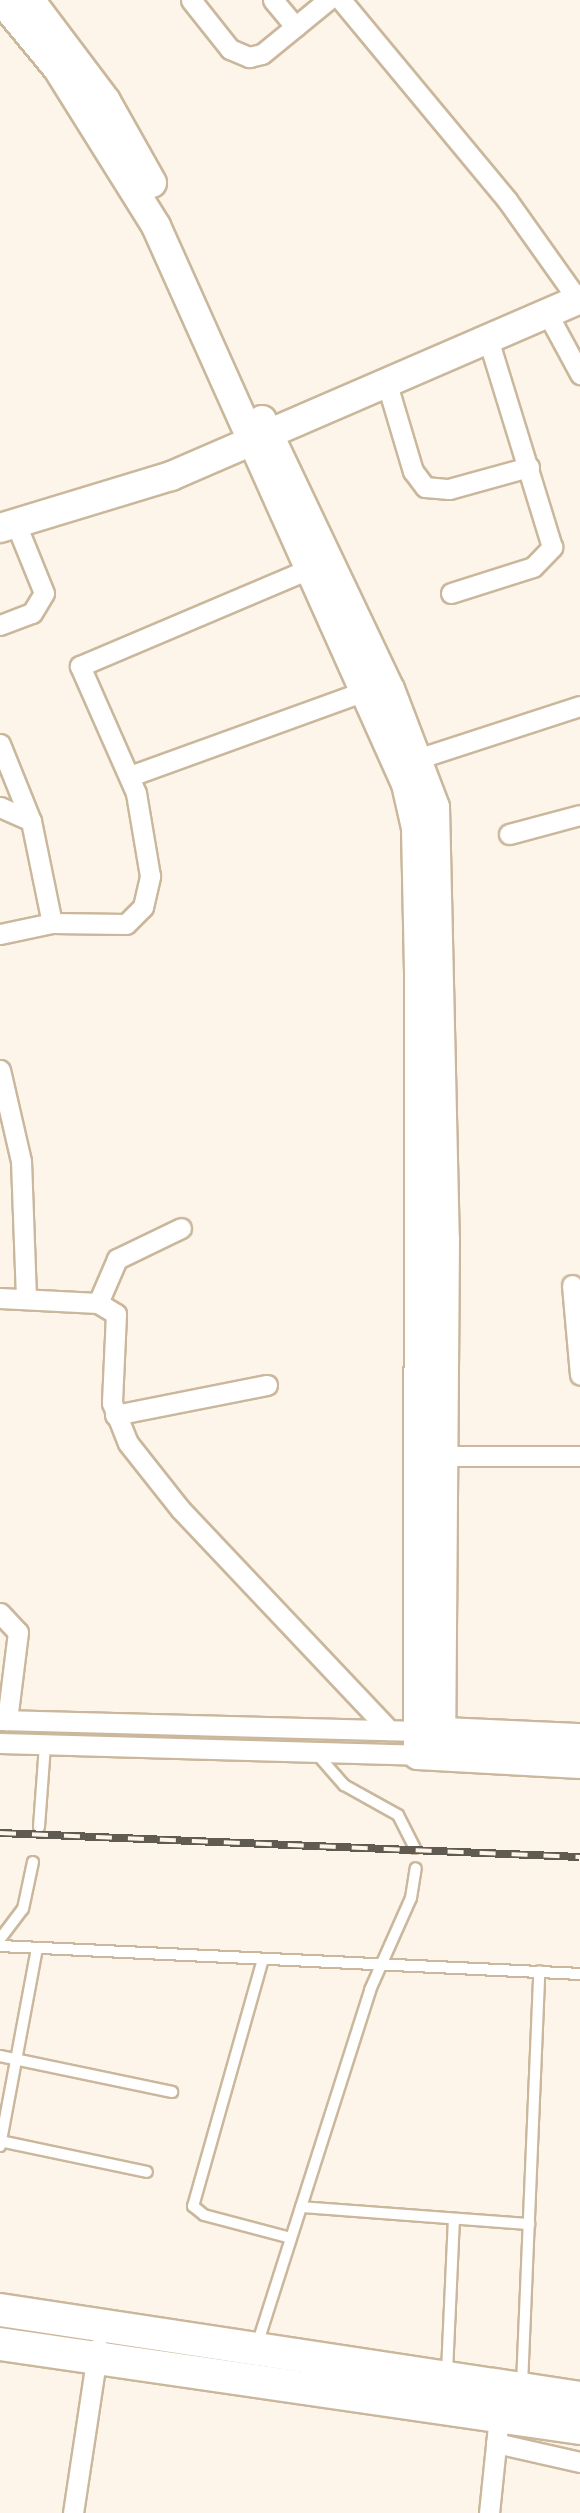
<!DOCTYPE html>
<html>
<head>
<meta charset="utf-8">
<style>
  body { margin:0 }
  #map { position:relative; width:580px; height:2513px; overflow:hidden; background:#fdf5ea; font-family:"Open Sans",sans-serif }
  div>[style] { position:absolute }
  .roads { filter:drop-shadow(2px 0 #cab79c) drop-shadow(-2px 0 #cab79c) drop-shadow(0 2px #cab79c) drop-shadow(0 -2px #cab79c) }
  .lane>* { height:10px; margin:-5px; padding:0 5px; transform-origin:5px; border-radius:5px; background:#fff }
  .street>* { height:19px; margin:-9.5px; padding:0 9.5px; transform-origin:9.5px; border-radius:9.5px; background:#fff }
  .secondary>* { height:28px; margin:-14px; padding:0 14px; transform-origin:14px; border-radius:14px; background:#fff }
  .primary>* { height:32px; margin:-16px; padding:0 16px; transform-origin:16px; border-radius:16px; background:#fff }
  .rail>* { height:8px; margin-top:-4px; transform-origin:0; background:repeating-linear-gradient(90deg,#fdf5ea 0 16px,#605a51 0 32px); box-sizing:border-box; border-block:2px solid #605a51 }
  span { translate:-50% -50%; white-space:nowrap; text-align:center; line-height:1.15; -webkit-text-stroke:7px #fdf5ea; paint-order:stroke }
</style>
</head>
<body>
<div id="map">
  <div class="roads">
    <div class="lane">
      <i style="left:316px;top:1753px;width:43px;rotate:48.8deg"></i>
      <i style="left:344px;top:1785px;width:62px;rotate:29.1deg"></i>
      <i style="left:398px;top:1815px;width:37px;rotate:63deg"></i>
      <i style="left:39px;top:1827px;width:82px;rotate:-85.8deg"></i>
      <i style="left:0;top:1939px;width:38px;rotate:-53deg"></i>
      <i style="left:23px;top:1909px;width:48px;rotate:-78deg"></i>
      <i style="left:0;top:1946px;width:581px;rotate:2.76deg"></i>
      <i style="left:263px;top:1959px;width:257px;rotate:105.8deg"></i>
      <i style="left:193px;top:2206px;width:14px;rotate:39deg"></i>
      <i style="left:204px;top:2215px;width:90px;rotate:14.8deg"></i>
      <i style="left:0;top:2056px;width:176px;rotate:11.8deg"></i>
      <i style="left:0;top:2141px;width:150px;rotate:11.9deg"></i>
      <i style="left:0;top:2146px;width:201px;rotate:-79.4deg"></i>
      <i style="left:301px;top:2207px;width:229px;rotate:4.3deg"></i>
      <i style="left:257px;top:2345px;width:373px;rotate:-72.3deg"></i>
      <i style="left:370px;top:1990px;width:101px;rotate:-66deg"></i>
      <i style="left:411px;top:1898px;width:30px;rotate:-81deg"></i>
      <i style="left:447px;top:2372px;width:153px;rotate:-87.4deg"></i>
      <i style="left:522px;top:2385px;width:414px;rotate:-87.6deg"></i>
    </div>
    <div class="street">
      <i style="left:191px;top:0;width:63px;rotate:51.5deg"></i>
      <i style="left:230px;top:49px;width:21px;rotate:23deg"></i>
      <i style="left:249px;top:57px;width:13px;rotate:-13deg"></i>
      <i style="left:262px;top:54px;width:85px;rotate:-39.3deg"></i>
      <i style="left:273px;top:0;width:35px;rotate:50deg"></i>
      <i style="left:341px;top:0;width:260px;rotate:50.3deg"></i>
      <i style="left:507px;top:200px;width:123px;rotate:54.6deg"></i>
      <i style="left:546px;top:311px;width:72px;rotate:61.6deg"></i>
      <i style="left:387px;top:384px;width:91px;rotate:73.4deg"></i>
      <i style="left:413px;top:471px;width:20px;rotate:53deg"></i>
      <i style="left:425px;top:487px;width:24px;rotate:5deg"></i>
      <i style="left:449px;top:489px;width:83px;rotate:-15.4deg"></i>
      <i style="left:451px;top:593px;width:86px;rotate:-17.6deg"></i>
      <i style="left:533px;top:567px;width:28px;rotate:-46deg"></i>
      <i style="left:552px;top:547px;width:218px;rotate:-107.1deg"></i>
      <i style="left:0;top:625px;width:34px;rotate:-21deg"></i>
      <i style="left:32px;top:613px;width:23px;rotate:-59deg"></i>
      <i style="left:44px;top:593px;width:74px;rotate:-112.1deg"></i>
      <i style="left:0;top:744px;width:83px;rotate:68.1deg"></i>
      <i style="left:31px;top:821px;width:104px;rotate:78.4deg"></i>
      <i style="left:52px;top:923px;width:53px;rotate:168.1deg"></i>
      <i style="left:420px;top:758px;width:168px;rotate:-18deg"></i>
      <i style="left:130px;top:776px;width:250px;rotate:-19.9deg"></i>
      <i style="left:0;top:807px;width:34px;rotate:24deg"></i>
      <i style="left:509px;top:834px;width:73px;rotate:-15deg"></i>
      <i style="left:52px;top:923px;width:74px;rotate:0.8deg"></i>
      <i style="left:126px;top:924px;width:24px;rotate:-45deg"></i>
      <i style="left:143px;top:907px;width:32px;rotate:-77deg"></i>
      <i style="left:150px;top:876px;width:84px;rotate:-99.6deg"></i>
      <i style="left:136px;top:793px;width:139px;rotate:-113.8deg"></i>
      <i style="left:80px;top:666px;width:246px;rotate:-23deg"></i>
      <i style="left:0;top:1070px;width:93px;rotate:77deg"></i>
      <i style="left:21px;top:1161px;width:138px;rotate:87.9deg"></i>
      <i style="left:572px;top:1285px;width:90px;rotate:84.9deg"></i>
      <i style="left:0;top:1298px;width:98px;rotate:2.9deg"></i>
      <i style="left:98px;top:1303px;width:21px;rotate:31deg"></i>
      <i style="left:116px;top:1314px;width:89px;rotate:92.6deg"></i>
      <i style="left:112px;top:1403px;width:43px;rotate:68.2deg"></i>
      <i style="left:128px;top:1443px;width:85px;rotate:51.7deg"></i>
      <i style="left:181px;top:1510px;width:303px;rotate:46.6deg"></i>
      <i style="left:98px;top:1303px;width:48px;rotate:-66.6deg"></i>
      <i style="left:117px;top:1259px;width:71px;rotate:-25.8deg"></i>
      <i style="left:115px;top:1415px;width:155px;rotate:-11.2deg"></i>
      <i style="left:444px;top:1456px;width:136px"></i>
      <i style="left:0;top:1613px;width:26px;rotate:47deg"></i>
      <i style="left:18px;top:1632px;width:89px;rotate:97.1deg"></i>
      <i style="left:0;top:1720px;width:418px;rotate:1.5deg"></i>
      <i style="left:0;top:1743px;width:418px;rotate:1.6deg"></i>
      <i style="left:496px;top:2443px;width:86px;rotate:12.7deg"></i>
      <i style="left:73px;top:2513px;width:167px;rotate:-81.4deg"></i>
      <i style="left:489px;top:2513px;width:108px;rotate:-84.1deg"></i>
    </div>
    <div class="secondary">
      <i style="left:1px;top:0;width:89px;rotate:50.4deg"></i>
      <i style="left:58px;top:69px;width:185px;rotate:58deg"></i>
      <i style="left:156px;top:226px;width:611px;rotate:65.87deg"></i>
      <i style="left:406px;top:784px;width:45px;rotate:77.2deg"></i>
      <i style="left:416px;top:828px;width:144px;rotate:88.8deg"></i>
      <i style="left:419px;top:972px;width:783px;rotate:90.07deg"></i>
      <i style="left:418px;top:1755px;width:162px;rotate:3.2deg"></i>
      <i style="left:30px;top:0;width:126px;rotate:53deg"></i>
      <i style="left:106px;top:101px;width:94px;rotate:60.7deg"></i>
      <i style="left:262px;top:420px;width:298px;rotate:64.6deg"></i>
      <i style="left:390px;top:689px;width:126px;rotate:69.1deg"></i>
      <i style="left:435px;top:807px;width:432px;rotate:88.7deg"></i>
      <i style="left:445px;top:1239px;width:517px;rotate:90.44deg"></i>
      <i style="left:0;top:528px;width:179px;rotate:-16.9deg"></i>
      <i style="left:171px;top:476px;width:446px;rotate:-23.4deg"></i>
      <i style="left:424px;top:1731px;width:156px;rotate:2.6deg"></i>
    </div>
    <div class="primary">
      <i style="left:0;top:2310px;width:587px;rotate:8.63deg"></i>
      <i style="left:0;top:2344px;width:586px;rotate:8.24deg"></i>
    </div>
  </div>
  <div class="rail">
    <i style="left:0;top:1833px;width:580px;rotate:2.37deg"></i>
  </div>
</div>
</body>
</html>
